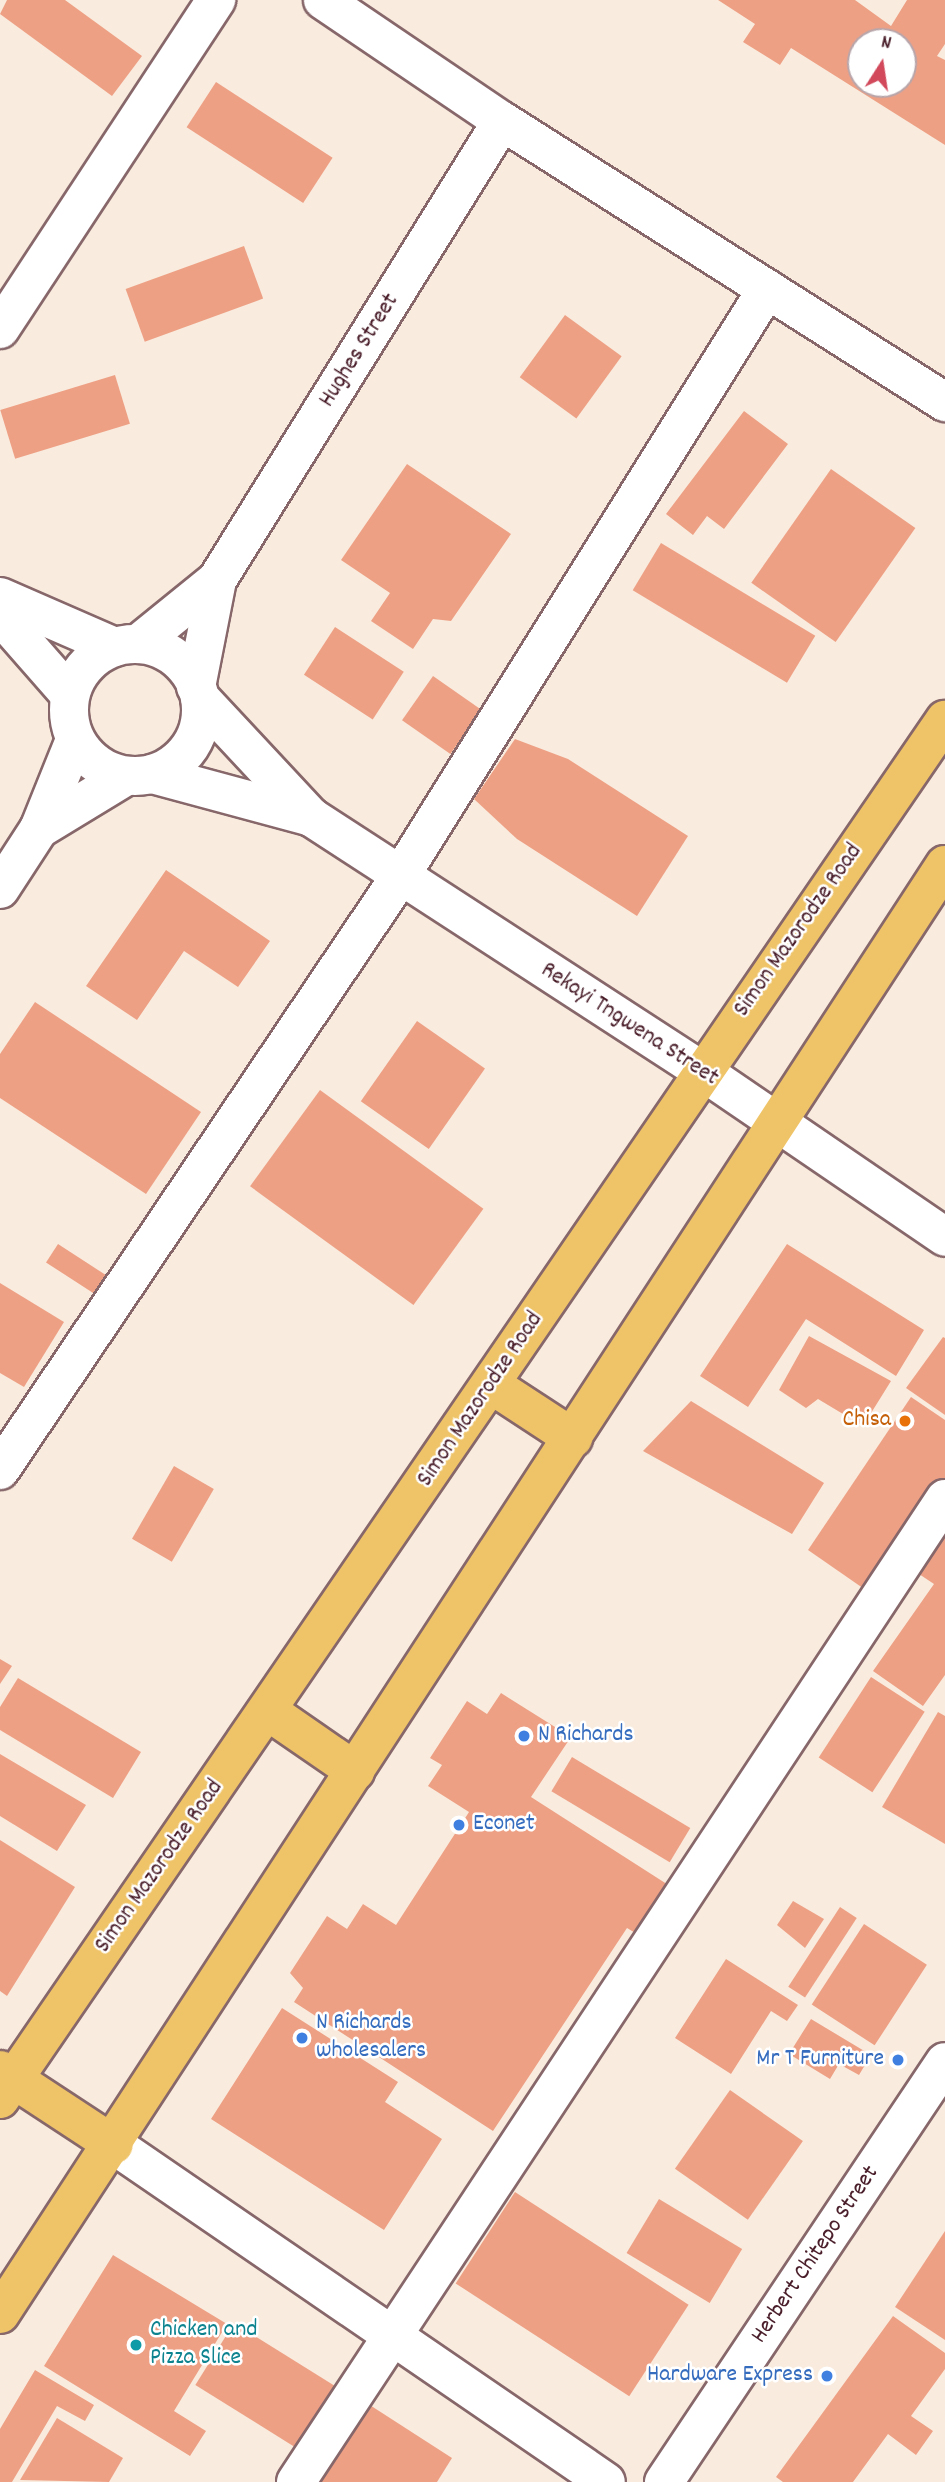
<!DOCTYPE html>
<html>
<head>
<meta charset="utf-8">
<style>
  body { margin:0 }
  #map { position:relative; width:945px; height:2482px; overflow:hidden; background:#f9ecde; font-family:Dekko,sans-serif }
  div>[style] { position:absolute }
  .building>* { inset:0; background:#eea085; transform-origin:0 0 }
  .roads { filter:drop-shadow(2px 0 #87676a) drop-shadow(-2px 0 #87676a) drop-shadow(0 2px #87676a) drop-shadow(0 -2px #87676a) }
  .minor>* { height:38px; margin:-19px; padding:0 19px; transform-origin:19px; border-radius:19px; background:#fff }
  .minor>.ring { margin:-19px; padding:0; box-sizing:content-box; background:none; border:38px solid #fff; border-radius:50% }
  .highway>* { height:38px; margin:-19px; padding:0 19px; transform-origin:19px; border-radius:19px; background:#efc469 }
  .dots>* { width:19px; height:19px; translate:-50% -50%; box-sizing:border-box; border:4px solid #fff; border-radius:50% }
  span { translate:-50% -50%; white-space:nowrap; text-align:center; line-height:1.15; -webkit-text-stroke:5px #fff; paint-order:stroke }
  .street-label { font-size:24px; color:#4a1f2b }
  .food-label { font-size:24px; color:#c56008 }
  .right { translate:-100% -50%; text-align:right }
  .shop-label { font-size:24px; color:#366cbe }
  .left { translate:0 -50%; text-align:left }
  .culture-label { font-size:24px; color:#0d838f }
  .north { position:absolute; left:847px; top:28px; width:70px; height:70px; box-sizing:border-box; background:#fff; border:2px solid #b7a5aa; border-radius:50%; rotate:12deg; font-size:19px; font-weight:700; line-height:28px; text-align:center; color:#4a1f2b }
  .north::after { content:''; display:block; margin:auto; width:24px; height:32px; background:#d1495b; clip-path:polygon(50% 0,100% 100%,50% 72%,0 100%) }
</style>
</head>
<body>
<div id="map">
  <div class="building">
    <i style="clip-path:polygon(7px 0,65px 0,142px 56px,112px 96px,0 14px)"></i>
    <i style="clip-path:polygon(evenodd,718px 0,855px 0,891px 26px,907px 0,945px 0,945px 44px,937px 56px,945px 60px,945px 145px,791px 48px,780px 65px,743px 42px,755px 24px,718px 0,861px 42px,903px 42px,903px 84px,861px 84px,861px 42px)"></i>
    <i style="left:216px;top:82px;width:139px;height:54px;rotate:33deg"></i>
    <i style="left:244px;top:246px;width:56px;height:126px;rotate:70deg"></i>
    <i style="left:565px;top:315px;width:70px;height:77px;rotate:36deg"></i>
    <i style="left:115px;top:375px;width:51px;height:120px;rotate:73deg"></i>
    <i style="clip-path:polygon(744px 411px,788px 444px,724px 529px,707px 516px,693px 535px,666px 514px)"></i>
    <i style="clip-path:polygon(407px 464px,511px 534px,451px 621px,433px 619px,413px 649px,371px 621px,390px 593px,341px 560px)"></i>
    <i style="left:831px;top:469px;width:103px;height:139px;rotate:35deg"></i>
    <i style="left:661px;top:543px;width:180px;height:55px;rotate:31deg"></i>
    <i style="left:335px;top:627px;width:82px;height:57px;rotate:33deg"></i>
    <i style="left:433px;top:676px;width:59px;height:54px;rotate:35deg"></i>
    <i style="clip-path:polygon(515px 739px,568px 759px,688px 836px,637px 916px,517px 839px,474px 799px)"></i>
    <i style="clip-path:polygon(166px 870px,270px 941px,238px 987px,184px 951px,137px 1020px,86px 986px)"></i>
    <i style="clip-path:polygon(35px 1002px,201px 1112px,146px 1194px,0 1098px,0 1054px)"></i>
    <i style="left:417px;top:1021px;width:83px;height:98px;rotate:35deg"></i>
    <i style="left:320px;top:1090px;width:202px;height:119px;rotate:36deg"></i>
    <i style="left:58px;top:1244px;width:64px;height:22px;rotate:33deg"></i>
    <i style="clip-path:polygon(787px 1244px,924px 1330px,896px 1376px,806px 1319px,748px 1407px,700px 1376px)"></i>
    <i style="clip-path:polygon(0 1283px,64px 1322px,24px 1387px,0 1373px)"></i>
    <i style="clip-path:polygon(809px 1336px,891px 1381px,863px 1426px,818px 1399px,806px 1408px,779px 1390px)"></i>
    <i style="clip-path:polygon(943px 1337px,945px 1338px,945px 1415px,906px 1388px)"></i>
    <i style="clip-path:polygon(911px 1397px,945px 1420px,945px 1484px,870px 1593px,808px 1550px)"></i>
    <i style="clip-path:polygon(691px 1401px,824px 1483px,792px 1534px,643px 1451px)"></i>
    <i style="left:174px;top:1466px;width:46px;height:84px;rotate:30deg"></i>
    <i style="clip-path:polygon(945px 1531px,945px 1675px,923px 1706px,873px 1671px,934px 1584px,916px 1572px)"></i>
    <i style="clip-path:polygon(0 1659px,12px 1666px,0 1684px)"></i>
    <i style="left:871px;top:1677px;width:64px;height:96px;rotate:33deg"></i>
    <i style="clip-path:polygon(18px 1678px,141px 1752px,113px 1798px,0 1730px,0 1707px)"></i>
    <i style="clip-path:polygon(501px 1693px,571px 1737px,531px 1797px,673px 1888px,642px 1937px,627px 1928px,493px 2131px,294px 2002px,303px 1988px,290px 1973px,327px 1916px,347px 1929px,363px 1904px,396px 1925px,469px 1812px,428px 1786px,442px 1765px,430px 1758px,467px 1701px,487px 1714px)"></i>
    <i style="clip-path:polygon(938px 1712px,945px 1716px,945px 1844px,882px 1807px)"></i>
    <i style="clip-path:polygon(0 1754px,86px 1805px,57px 1851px,0 1816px)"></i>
    <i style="left:572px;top:1757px;width:138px;height:40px;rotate:31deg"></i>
    <i style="clip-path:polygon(0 1840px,75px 1887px,7px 1996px,0 1991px)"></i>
    <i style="clip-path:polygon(793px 1901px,824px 1919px,805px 1948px,777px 1925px)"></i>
    <i style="left:840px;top:1907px;width:20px;height:95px;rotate:33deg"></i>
    <i style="left:864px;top:1924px;width:75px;height:96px;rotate:33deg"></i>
    <i style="clip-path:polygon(726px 1959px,798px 2005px,787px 2021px,771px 2011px,731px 2074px,675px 2038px)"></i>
    <i style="clip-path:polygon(282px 2008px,398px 2082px,385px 2102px,442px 2139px,384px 2230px,211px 2119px)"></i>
    <i style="clip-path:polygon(811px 2019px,871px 2055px,859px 2075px,839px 2064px,830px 2079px,789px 2054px)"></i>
    <i style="left:730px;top:2090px;width:89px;height:96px;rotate:35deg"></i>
    <i style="left:515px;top:2192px;width:207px;height:109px;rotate:33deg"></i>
    <i style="left:659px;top:2199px;width:97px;height:63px;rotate:31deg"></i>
    <i style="clip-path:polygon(945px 2231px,945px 2340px,895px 2307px)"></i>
    <i style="clip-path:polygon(113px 2255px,227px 2324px,174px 2411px,206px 2431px,190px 2456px,44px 2366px)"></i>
    <i style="clip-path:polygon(893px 2316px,945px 2353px,945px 2369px,911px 2416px,933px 2431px,916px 2455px,888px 2434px,853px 2482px,783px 2482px,776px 2477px)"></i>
    <i style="left:234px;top:2323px;width:129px;height:73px;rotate:32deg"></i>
    <i style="clip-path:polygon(35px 2370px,94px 2405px,85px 2421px,57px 2406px,12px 2482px,0 2482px,0 2429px)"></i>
    <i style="clip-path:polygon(362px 2400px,452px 2458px,437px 2482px,308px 2482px)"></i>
    <i style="clip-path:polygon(57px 2418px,123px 2458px,109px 2482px,20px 2480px)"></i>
  </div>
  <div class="roads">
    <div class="minor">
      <i style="left:323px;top:0;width:216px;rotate:34.1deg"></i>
      <i style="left:502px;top:121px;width:525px;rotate:32.39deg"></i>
      <i style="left:0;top:329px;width:394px;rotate:-56.7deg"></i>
      <i style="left:0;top:597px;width:125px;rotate:23.5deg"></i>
      <i style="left:0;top:615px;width:106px;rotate:48.8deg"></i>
      <i style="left:138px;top:644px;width:102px;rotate:-39deg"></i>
      <i style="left:217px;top:580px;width:540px;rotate:-58.16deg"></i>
      <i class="ring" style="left:69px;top:644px;width:94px;height:94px"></i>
      <i style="left:196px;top:687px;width:109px;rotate:-78.9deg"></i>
      <i style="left:200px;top:698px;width:163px;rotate:47deg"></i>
      <i style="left:311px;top:817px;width:466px;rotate:33deg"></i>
      <i style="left:702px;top:1071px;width:294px;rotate:34.3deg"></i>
      <i style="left:152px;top:774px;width:165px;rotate:15.1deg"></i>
      <i style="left:39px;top:829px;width:102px;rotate:-31.3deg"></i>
      <i style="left:0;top:889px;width:72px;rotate:-57deg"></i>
      <i style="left:39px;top:829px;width:96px;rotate:-68deg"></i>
      <i style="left:0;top:1470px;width:718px;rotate:-56.02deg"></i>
      <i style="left:401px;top:875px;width:691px;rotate:-58.01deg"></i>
      <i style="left:114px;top:2145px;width:596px;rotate:34.41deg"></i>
      <i style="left:296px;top:2482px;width:1178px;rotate:-56.57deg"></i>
      <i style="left:664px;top:2482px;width:505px;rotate:-56.22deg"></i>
    </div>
    <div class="highway">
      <i style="left:492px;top:1385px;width:97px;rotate:33.2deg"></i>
      <i style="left:268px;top:1711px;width:106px;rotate:34.6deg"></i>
      <i style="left:0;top:2070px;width:136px;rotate:33.3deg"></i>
      <i style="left:0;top:2099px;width:1672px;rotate:-55.58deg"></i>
      <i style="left:0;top:2314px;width:1730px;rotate:-56.89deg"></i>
    </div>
  </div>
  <div class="dots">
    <i style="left:905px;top:1421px;background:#e8710a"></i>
    <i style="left:524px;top:1736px;background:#3f7fe0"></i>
    <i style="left:459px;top:1825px;background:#3f7fe0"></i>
    <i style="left:302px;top:2038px;background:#3f7fe0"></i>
    <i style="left:898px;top:2060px;background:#3f7fe0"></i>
    <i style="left:136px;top:2345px;background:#0f9aa8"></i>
    <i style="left:827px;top:2376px;background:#3f7fe0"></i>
  </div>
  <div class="street-label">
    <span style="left:360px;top:351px;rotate:-58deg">Hughes Street</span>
    <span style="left:799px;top:931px;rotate:-55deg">Simon Mazorodze Road</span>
    <span style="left:629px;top:1025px;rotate:33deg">Rekayi Tngwena Street</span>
    <span style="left:481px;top:1400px;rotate:-56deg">Simon Mazorodze Road</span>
    <span style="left:160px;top:1867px;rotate:-55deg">Simon Mazorodze Road</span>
    <span style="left:816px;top:2255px;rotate:-56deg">Herbert Chitepo Street</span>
  </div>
  <div class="food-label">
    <span class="right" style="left:891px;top:1421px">Chisa</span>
  </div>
  <div class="shop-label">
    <span class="left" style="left:538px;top:1736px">N Richards</span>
    <span class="left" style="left:473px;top:1825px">Econet</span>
    <span class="left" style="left:316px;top:2038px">N Richards<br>wholesalers</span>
    <span class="right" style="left:884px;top:2060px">Mr T Furniture</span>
    <span class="right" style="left:813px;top:2376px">Hardware Express</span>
  </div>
  <div class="culture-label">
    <span class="left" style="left:150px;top:2345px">Chicken and<br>Pizza Slice</span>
  </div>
  <div class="north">N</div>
</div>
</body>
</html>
